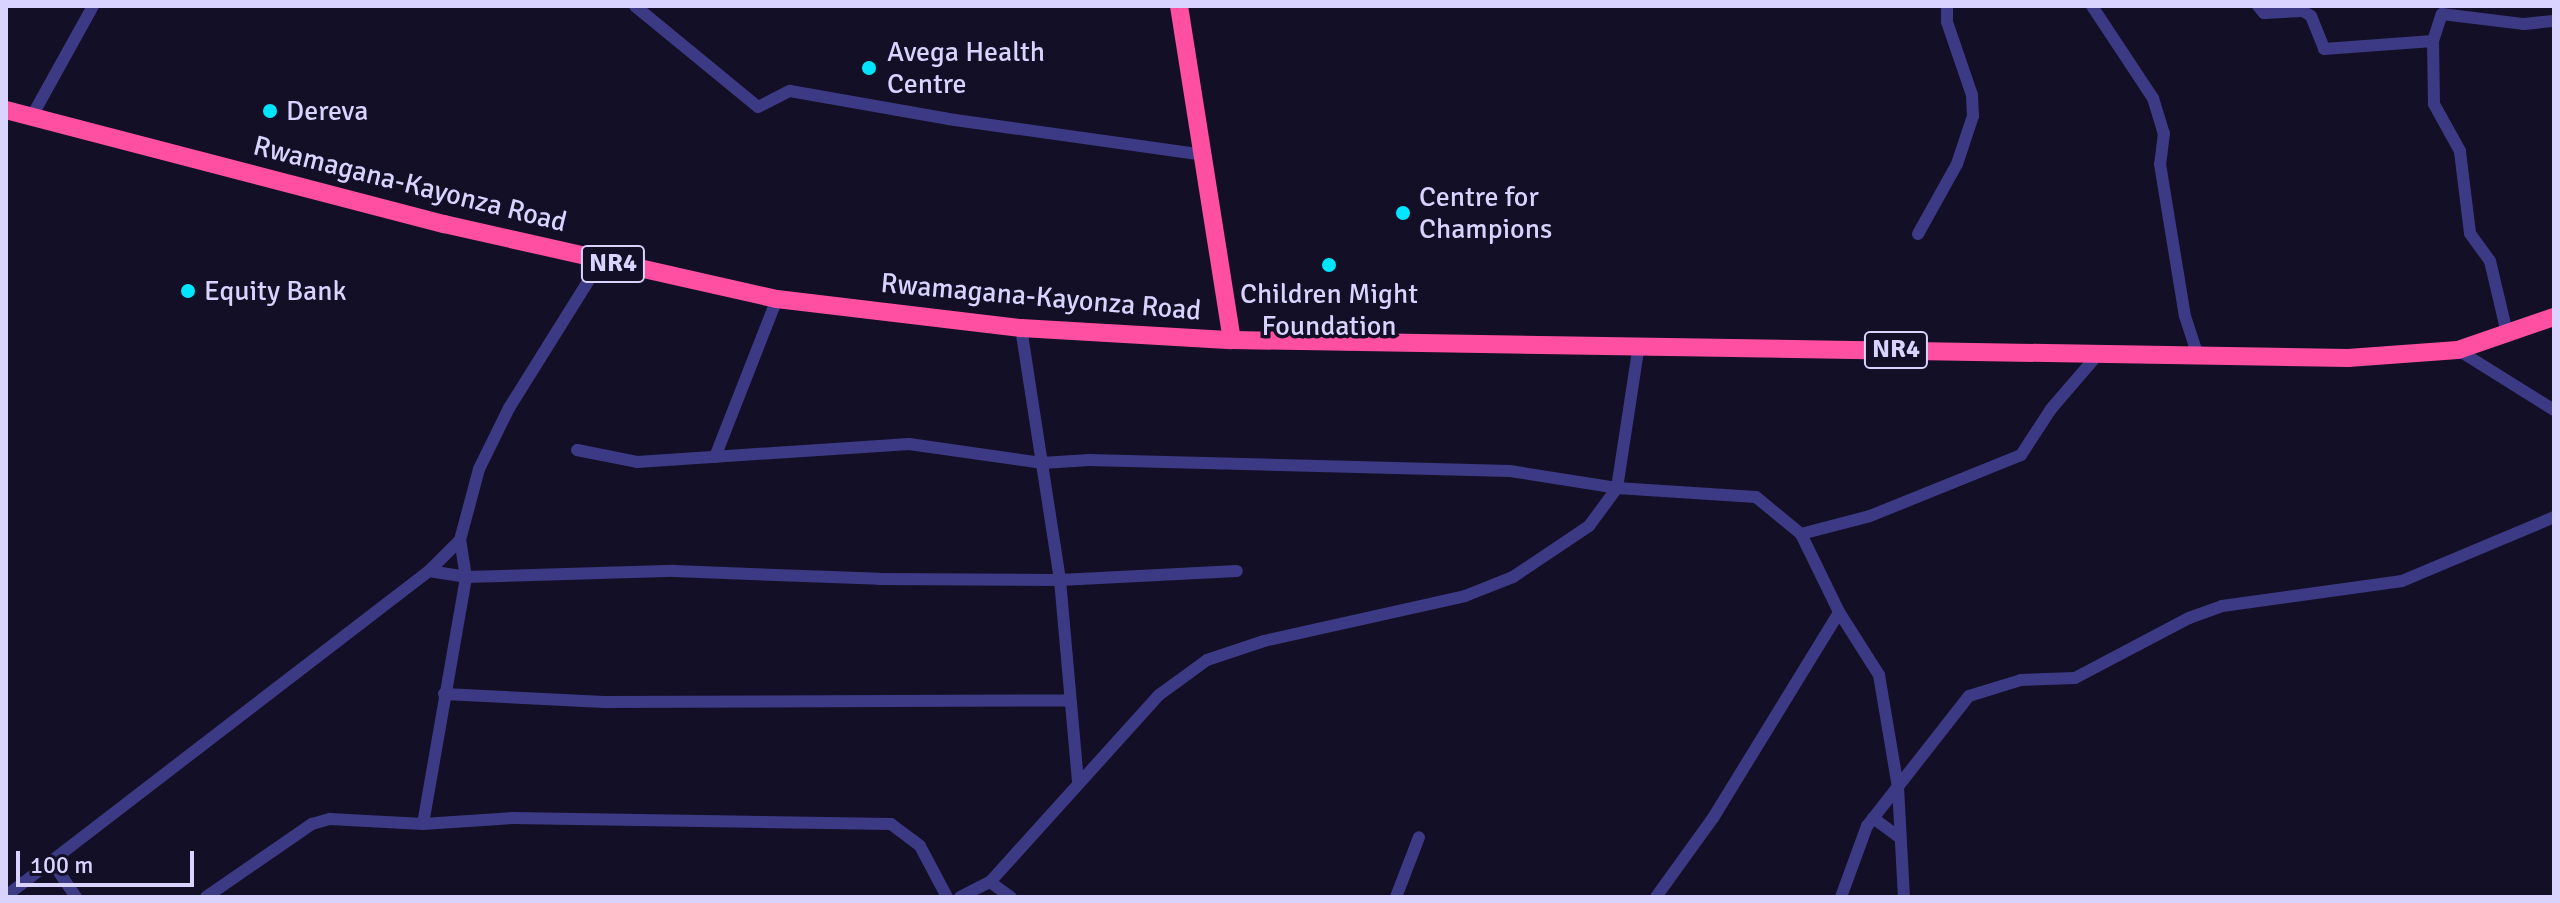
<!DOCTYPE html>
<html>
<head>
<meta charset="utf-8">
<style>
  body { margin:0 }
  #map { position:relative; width:2560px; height:903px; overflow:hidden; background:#130f26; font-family:Signika,sans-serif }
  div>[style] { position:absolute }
  .minor>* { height:12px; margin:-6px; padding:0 6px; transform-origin:6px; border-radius:6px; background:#3d3a85 }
  .highway>* { height:18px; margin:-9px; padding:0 9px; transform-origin:9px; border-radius:9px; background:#ff4fa3 }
  .dots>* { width:22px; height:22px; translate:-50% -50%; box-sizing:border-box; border:4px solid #130f26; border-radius:50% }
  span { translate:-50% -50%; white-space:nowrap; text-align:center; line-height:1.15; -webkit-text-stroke:7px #130f26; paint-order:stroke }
  .shield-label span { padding:2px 6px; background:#130f26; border:2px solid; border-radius:6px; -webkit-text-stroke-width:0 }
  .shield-label { font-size:26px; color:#d9d4ff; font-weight:700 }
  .poi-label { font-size:28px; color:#d9d4ff }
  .left { translate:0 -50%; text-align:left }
  .street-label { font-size:28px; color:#d9d4ff }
  .frame { position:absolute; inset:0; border:8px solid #d9d4ff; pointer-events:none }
  .scale { position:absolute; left:16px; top:851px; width:178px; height:36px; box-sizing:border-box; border:4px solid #d9d4ff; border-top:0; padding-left:10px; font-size:24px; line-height:28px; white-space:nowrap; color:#d9d4ff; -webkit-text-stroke:6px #130f26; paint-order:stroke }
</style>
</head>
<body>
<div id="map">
  <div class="minor">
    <i style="left:635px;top:6px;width:159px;rotate:39.4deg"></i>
    <i style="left:758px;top:107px;width:36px;rotate:-27deg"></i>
    <i style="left:790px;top:91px;width:160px;rotate:10deg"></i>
    <i style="left:948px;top:119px;width:259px;rotate:8deg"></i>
    <i style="left:2092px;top:6px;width:110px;rotate:56.5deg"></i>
    <i style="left:2153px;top:98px;width:37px;rotate:73deg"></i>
    <i style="left:2164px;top:133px;width:31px;rotate:97deg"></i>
    <i style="left:2160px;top:164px;width:154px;rotate:80.7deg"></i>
    <i style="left:2185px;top:316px;width:39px;rotate:72deg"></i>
    <i style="left:2258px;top:6px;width:9px;rotate:49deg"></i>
    <i style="left:2264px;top:13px;width:39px;rotate:-3deg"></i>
    <i style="left:2303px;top:11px;width:9px;rotate:32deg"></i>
    <i style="left:2311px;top:16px;width:35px;rotate:68deg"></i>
    <i style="left:2324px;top:49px;width:109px;rotate:-4.2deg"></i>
    <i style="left:32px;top:116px;width:126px;rotate:-61deg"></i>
    <i style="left:1918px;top:234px;width:80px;rotate:-60.9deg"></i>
    <i style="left:1957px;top:164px;width:51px;rotate:-71.6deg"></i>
    <i style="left:1973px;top:116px;width:21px;rotate:-93deg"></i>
    <i style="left:1972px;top:95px;width:77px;rotate:-108.9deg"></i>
    <i style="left:1947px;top:22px;width:16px;rotate:-90deg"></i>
    <i style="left:1021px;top:328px;width:255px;rotate:81.2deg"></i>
    <i style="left:1060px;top:580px;width:201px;rotate:84.9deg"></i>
    <i style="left:2507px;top:333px;width:74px;rotate:-103.3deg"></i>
    <i style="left:2490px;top:261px;width:34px;rotate:-126deg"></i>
    <i style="left:2470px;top:233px;width:83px;rotate:-97deg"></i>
    <i style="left:2460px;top:151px;width:54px;rotate:-119deg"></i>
    <i style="left:2434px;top:104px;width:63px;rotate:-90.9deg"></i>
    <i style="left:2433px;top:41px;width:28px;rotate:-72deg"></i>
    <i style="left:2442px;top:14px;width:83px;rotate:7deg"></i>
    <i style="left:2524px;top:24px;width:30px;rotate:-6deg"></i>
    <i style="left:2458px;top:350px;width:113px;rotate:32deg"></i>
    <i style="left:577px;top:450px;width:61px;rotate:11.3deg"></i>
    <i style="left:637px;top:462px;width:273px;rotate:-3.8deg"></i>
    <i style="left:909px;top:444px;width:134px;rotate:8.1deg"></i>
    <i style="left:1042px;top:463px;width:47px;rotate:-3.7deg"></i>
    <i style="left:1089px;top:460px;width:421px;rotate:1.5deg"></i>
    <i style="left:1510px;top:471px;width:108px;rotate:9deg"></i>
    <i style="left:1617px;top:488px;width:139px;rotate:3.7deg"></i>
    <i style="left:1756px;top:497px;width:58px;rotate:39.4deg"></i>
    <i style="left:1801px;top:534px;width:87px;rotate:64deg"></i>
    <i style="left:1839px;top:612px;width:75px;rotate:57.6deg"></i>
    <i style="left:1879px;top:675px;width:114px;rotate:80.4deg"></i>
    <i style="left:1898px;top:787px;width:110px;rotate:86.9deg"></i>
    <i style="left:715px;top:457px;width:170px;rotate:-68.6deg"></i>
    <i style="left:1801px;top:534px;width:71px;rotate:-14.6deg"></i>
    <i style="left:1870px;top:516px;width:163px;rotate:-22deg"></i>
    <i style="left:2021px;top:455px;width:55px;rotate:-56.9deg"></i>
    <i style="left:2051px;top:409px;width:75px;rotate:-49.3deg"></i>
    <i style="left:429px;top:571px;width:37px;rotate:9deg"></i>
    <i style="left:466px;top:577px;width:208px;rotate:-1.7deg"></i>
    <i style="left:674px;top:571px;width:205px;rotate:2.2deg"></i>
    <i style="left:879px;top:579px;width:181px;rotate:0.3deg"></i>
    <i style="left:1060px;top:580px;width:177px;rotate:-2.9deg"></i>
    <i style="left:444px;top:694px;width:160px;rotate:2.9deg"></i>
    <i style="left:604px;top:702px;width:464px;rotate:-0.2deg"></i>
    <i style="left:1873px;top:818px;width:32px;rotate:36deg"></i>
    <i style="left:423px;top:824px;width:251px;rotate:-80.1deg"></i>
    <i style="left:466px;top:577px;width:37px;rotate:-99deg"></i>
    <i style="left:52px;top:862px;width:42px;rotate:55.6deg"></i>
    <i style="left:990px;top:882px;width:26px;rotate:36deg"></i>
    <i style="left:6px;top:896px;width:533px;rotate:-37.54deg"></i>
    <i style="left:429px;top:571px;width:44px;rotate:-45deg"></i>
    <i style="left:460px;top:540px;width:73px;rotate:-75deg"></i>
    <i style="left:479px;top:469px;width:68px;rotate:-63.8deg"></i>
    <i style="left:509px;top:408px;width:173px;rotate:-58deg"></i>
    <i style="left:206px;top:897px;width:129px;rotate:-34.6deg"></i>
    <i style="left:312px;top:824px;width:19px;rotate:-16deg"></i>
    <i style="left:330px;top:819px;width:93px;rotate:3.1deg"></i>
    <i style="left:423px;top:824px;width:90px;rotate:-3.8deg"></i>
    <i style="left:513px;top:818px;width:378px;rotate:0.9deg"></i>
    <i style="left:891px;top:824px;width:36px;rotate:37deg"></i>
    <i style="left:920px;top:846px;width:58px;rotate:62.1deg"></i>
    <i style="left:960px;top:897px;width:34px;rotate:-27deg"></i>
    <i style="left:990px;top:882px;width:252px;rotate:-47.9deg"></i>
    <i style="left:1159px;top:695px;width:59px;rotate:-36.1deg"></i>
    <i style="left:1207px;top:660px;width:60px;rotate:-18.4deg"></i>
    <i style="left:1264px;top:641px;width:206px;rotate:-12.6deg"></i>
    <i style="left:1465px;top:596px;width:52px;rotate:-21.6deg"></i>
    <i style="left:1513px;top:577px;width:92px;rotate:-33.9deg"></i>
    <i style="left:1589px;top:526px;width:47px;rotate:-53.6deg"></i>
    <i style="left:1617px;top:488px;width:145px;rotate:-81.3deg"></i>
    <i style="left:1396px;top:897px;width:64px;rotate:-69deg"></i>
    <i style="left:1656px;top:897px;width:97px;rotate:-54.2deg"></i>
    <i style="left:1713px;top:818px;width:241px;rotate:-58.5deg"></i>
    <i style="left:1841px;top:897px;width:76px;rotate:-69.9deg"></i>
    <i style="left:1867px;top:826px;width:165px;rotate:-51.9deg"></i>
    <i style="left:1969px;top:696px;width:54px;rotate:-17.1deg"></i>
    <i style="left:2021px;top:680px;width:54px;rotate:-2.1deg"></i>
    <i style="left:2075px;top:678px;width:129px;rotate:-27.8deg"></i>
    <i style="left:2189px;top:618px;width:35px;rotate:-20deg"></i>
    <i style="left:2222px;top:606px;width:182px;rotate:-7.9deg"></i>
    <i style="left:2402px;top:581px;width:165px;rotate:-22.8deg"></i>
  </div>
  <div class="highway">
    <i style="left:1179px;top:6px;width:338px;rotate:81deg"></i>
    <i style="left:6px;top:110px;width:453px;rotate:14.6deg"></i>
    <i style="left:444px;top:224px;width:341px;rotate:12.7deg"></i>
    <i style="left:777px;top:299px;width:246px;rotate:6.8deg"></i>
    <i style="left:1021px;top:328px;width:211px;rotate:3.3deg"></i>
    <i style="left:1232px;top:340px;width:1116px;rotate:0.92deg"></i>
    <i style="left:2348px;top:358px;width:110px;rotate:-4.2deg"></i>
    <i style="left:2458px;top:350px;width:102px;rotate:-19deg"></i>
  </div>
  <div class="dots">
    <i style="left:869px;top:68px;background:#00e5ff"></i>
    <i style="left:270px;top:111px;background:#00e5ff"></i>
    <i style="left:1403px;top:213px;background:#00e5ff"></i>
    <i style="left:1329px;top:265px;background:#00e5ff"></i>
    <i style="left:188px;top:291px;background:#00e5ff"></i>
  </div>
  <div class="shield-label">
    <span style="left:613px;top:264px">NR4</span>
    <span style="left:1896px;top:350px">NR4</span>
  </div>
  <div class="poi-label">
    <span class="left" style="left:887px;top:68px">Avega Health<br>Centre</span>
    <span class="left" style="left:286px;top:111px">Dereva</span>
    <span class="left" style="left:1419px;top:213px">Centre for<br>Champions</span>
    <span class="left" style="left:204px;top:291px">Equity Bank</span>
    <span style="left:1329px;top:310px">Children Might<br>Foundation</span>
  </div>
  <div class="street-label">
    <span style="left:410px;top:184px;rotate:14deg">Rwamagana-Kayonza Road</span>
    <span style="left:1041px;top:297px;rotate:5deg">Rwamagana-Kayonza Road</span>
  </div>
  <div class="frame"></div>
  <div class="scale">100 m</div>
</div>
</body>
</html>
